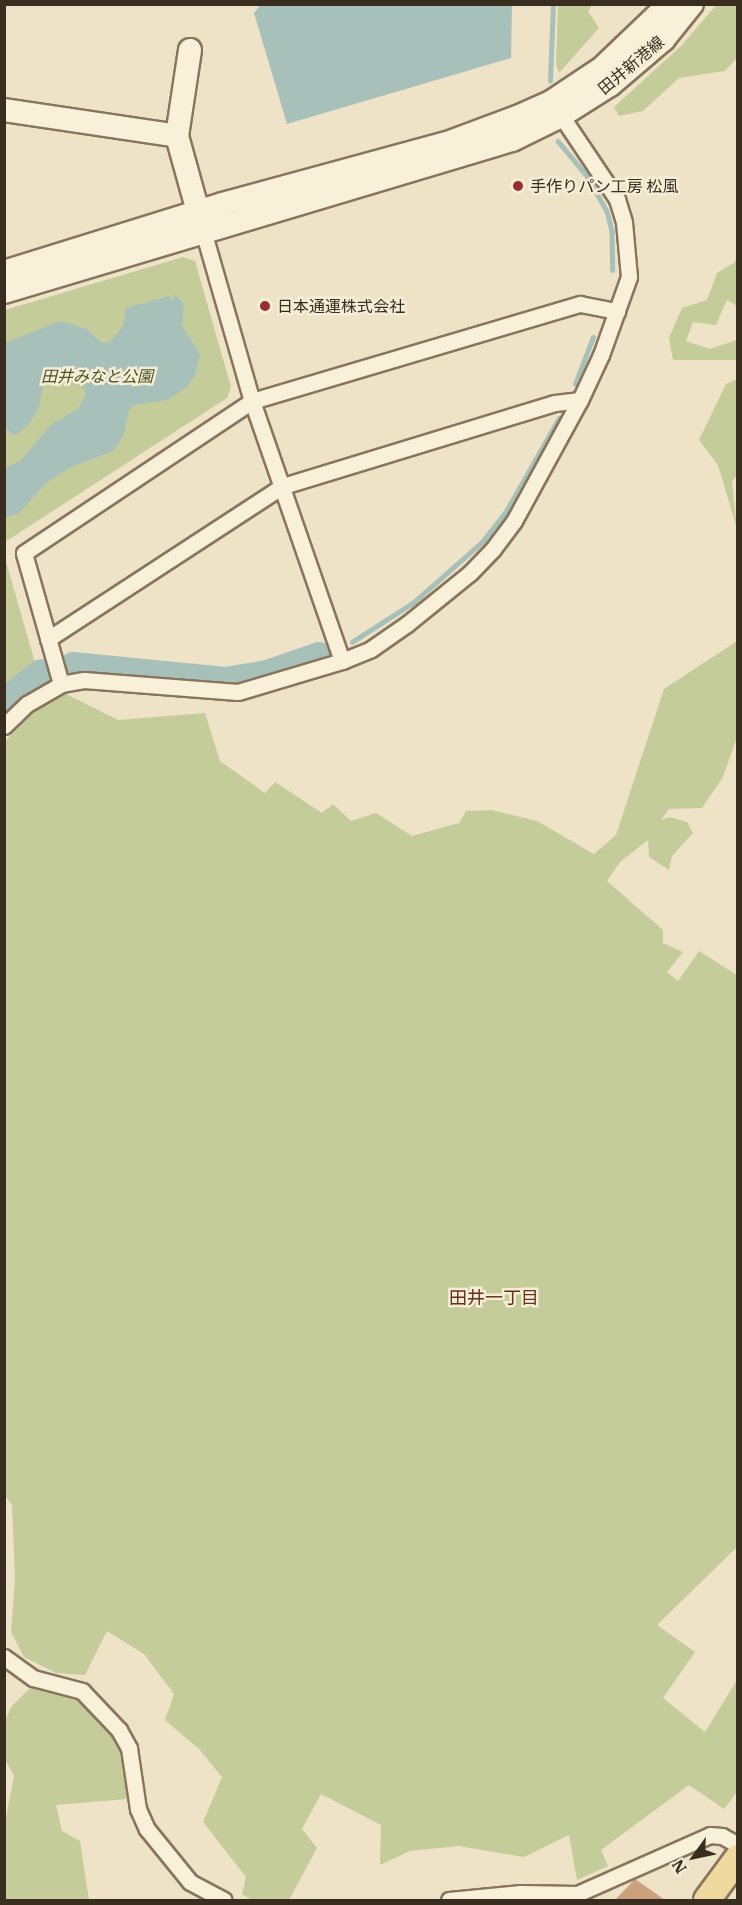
<!DOCTYPE html>
<html>
<head>
<meta charset="utf-8">
<style>
  body { margin:0 }
  #map { position:relative; width:742px; height:1905px; overflow:hidden; background:#eee3c6; font-family:"IBM Plex Serif","Noto Sans JP",serif }
  div>[style] { position:absolute }
  .green>* { inset:0; background:#c4cc9a }
  .water>* { inset:0; background:#a7c1ba }
  .stream>* { height:4.5px; margin:-2.25px; padding:0 2.25px; transform-origin:2.25px; border-radius:2.25px; background:#a7c1ba }
  .river>* { height:26px; margin:-13px; padding:0 13px; transform-origin:13px; border-radius:13px; background:#a7c1ba }
  .building>* { inset:0; background:#cba07c }
  .roads { filter:drop-shadow(2px 0 #89755c) drop-shadow(-2px 0 #89755c) drop-shadow(0 2px #89755c) drop-shadow(0 -2px #89755c) }
  .street>* { height:15px; margin:-7.5px; padding:0 7.5px; transform-origin:7.5px; border-radius:7.5px; background:#f8f0d9 }
  .secondary>* { height:22px; margin:-11px; padding:0 11px; transform-origin:11px; border-radius:11px; background:#f8f0d9 }
  .primary>* { height:26px; margin:-13px; padding:0 13px; transform-origin:13px; border-radius:13px; background:#f0d99f }
  .dots>* { width:16px; height:16px; translate:-50% -50%; box-sizing:border-box; border:3px solid #f5edd5; border-radius:50% }
  span { translate:-50% -50%; white-space:nowrap; text-align:center; line-height:1.15; -webkit-text-stroke:5px #f5edd5; paint-order:stroke }
  .street-label { font-size:16px; color:#392d1f }
  .poi-label { font-size:16px; color:#392d1f }
  .left { translate:0 -50%; text-align:left }
  .park-label { font-size:16px; color:#485526; font-style:italic }
  .neighbourhood-label { font-size:18px; color:#65301f }
  .frame { position:absolute; inset:0; border:6px solid #392d1f; pointer-events:none }
  .north { position:absolute; left:664px; top:1827px; width:60px; height:60px; -webkit-text-stroke:4px #f5edd5; paint-order:stroke; rotate:237deg; font-size:16px; font-weight:700; line-height:24px; text-align:center; color:#392d1f }
  .north::after { content:''; display:block; margin:auto; width:21px; height:27px; background:#392d1f; clip-path:polygon(50% 0,100% 100%,50% 72%,0 100%) }
</style>
</head>
<body>
<div id="map">
  <div class="green">
    <i style="clip-path:polygon(717px 4px,737px 5px,737px 58px,725px 71px,679px 78px,643px 111px,619px 116px,614px 107px,681px 46px)"></i>
    <i style="clip-path:polygon(558px 5px,592px 5px,588px 11px,599px 28px,559px 73px,556px 64px)"></i>
    <i style="clip-path:polygon(737px 253px,737px 306px,727px 300px,716px 325px,693px 322px,686px 341px,710px 349px,737px 340px,737px 360px,673px 360px,669px 338px,682px 308px,707px 300px,717px 273px,735px 262px)"></i>
    <i style="clip-path:polygon(183px 257px,195px 261px,231px 387px,227px 398px,5px 542px,5px 310px)"></i>
    <i style="clip-path:polygon(737px 379px,737px 476px,732px 481px,737px 529px,718px 465px,699px 440px,726px 384px)"></i>
    <i style="clip-path:polygon(5px 558px,36px 666px,5px 695px,4px 695px)"></i>
    <i style="clip-path:polygon(737px 641px,737px 737px,723px 777px,702px 808px,669px 809px,661px 820px,670px 817px,687px 822px,693px 833px,672px 856px,669px 870px,649px 857px,648px 840px,620px 862px,607px 881px,663px 930px,663px 943px,683px 952px,667px 972px,678px 981px,699px 951px,737px 975px,737px 1547px,657px 1625px,695px 1652px,663px 1698px,705px 1732px,737px 1680px,737px 1792px,724px 1809px,689px 1785px,601px 1850px,608px 1866px,577px 1880px,569px 1835px,524px 1857px,459px 1846px,410px 1851px,380px 1865px,381px 1825px,321px 1794px,302px 1829px,317px 1848px,289px 1900px,252px 1900px,242px 1894px,246px 1877px,203px 1822px,222px 1777px,199px 1749px,165px 1720px,174px 1694px,144px 1654px,107px 1631px,85px 1675px,56px 1673px,24px 1657px,11px 1632px,15px 1579px,12px 1505px,4px 1494px,5px 741px,40px 707px,66px 694px,118px 720px,205px 713px,220px 761px,265px 793px,275px 782px,322px 813px,333px 804px,351px 821px,376px 813px,412px 836px,459px 823px,466px 811px,492px 810px,537px 821px,594px 854px,616px 835px,664px 689px)"></i>
    <i style="clip-path:polygon(32px 1686px,79px 1701px,108px 1730px,124px 1757px,127px 1799px,56px 1805px,62px 1831px,80px 1841px,89px 1900px,5px 1900px,4px 1828px,14px 1776px,5px 1759px,5px 1721px,11px 1707px)"></i>
  </div>
  <div class="water">
    <i style="clip-path:polygon(261px 4px,512px 5px,511px 58px,287px 124px,254px 13px)"></i>
    <i style="clip-path:polygon(175px 294px,184px 304px,182px 326px,200px 354px,195px 375px,187px 387px,167px 400px,134px 405px,129px 410px,123px 437px,113px 451px,71px 467px,46px 483px,19px 513px,5px 517px,5px 467px,20px 461px,52px 424px,78px 409px,86px 394px,77px 373px,69px 370px,56px 374px,43px 386px,39px 407px,29px 424px,14px 436px,5px 428px,5px 343px,60px 321px,87px 329px,102px 343px,111px 341px,123px 326px,126px 308px,169px 296px,172px 301px)"></i>
  </div>
  <div class="stream">
    <i style="left:550px;top:81px;width:77px;rotate:-87.8deg"></i>
    <i style="left:558px;top:141px;width:47px;rotate:50.2deg"></i>
    <i style="left:588px;top:177px;width:39px;rotate:61deg"></i>
    <i style="left:607px;top:211px;width:21px;rotate:76deg"></i>
    <i style="left:612px;top:231px;width:39px;rotate:89deg"></i>
    <i style="left:575px;top:384px;width:50px;rotate:-69deg"></i>
    <i style="left:352px;top:642px;width:74px;rotate:-32.8deg"></i>
    <i style="left:414px;top:602px;width:91px;rotate:-41.4deg"></i>
    <i style="left:482px;top:542px;width:37px;rotate:-52deg"></i>
    <i style="left:505px;top:513px;width:109px;rotate:-60.4deg"></i>
  </div>
  <div class="river">
    <i style="left:73px;top:665px;width:153px;rotate:5.6deg"></i>
    <i style="left:225px;top:680px;width:43px;rotate:-9.5deg"></i>
    <i style="left:267px;top:673px;width:55px;rotate:-19.1deg"></i>
    <i style="left:4px;top:701px;width:47px;rotate:-38.1deg"></i>
  </div>
  <div class="building">
    <i style="clip-path:polygon(635px 1879px,665px 1900px,615px 1900px)"></i>
  </div>
  <div class="roads">
    <div class="street">
      <i style="left:204px;top:234px;width:174px;rotate:74deg"></i>
      <i style="left:252px;top:401px;width:275px;rotate:70.9deg"></i>
      <i style="left:48px;top:639px;width:280px;rotate:-33.1deg"></i>
      <i style="left:283px;top:486px;width:284px;rotate:-17deg"></i>
      <i style="left:555px;top:403px;width:25px;rotate:-7deg"></i>
      <i style="left:61px;top:684px;width:136px;rotate:-105.8deg"></i>
      <i style="left:24px;top:553px;width:274px;rotate:-33.7deg"></i>
      <i style="left:252px;top:401px;width:342px;rotate:-16.5deg"></i>
      <i style="left:580px;top:304px;width:38px;rotate:11deg"></i>
      <i style="left:4px;top:726px;width:32px;rotate:-44deg"></i>
      <i style="left:27px;top:704px;width:39px;rotate:-30deg"></i>
      <i style="left:61px;top:684px;width:23px;rotate:-10deg"></i>
      <i style="left:84px;top:680px;width:154px;rotate:4.5deg"></i>
      <i style="left:238px;top:692px;width:109px;rotate:-16.6deg"></i>
      <i style="left:342px;top:661px;width:31px;rotate:-22deg"></i>
      <i style="left:371px;top:649px;width:44px;rotate:-34.8deg"></i>
      <i style="left:407px;top:624px;width:81px;rotate:-39deg"></i>
      <i style="left:470px;top:573px;width:33px;rotate:-46deg"></i>
      <i style="left:493px;top:549px;width:35px;rotate:-53deg"></i>
      <i style="left:514px;top:521px;width:138px;rotate:-61.4deg"></i>
      <i style="left:580px;top:400px;width:50px;rotate:-65deg"></i>
      <i style="left:601px;top:355px;width:83px;rotate:-70.3deg"></i>
      <i style="left:629px;top:277px;width:55px;rotate:-95.2deg"></i>
      <i style="left:624px;top:222px;width:24px;rotate:-107deg"></i>
      <i style="left:617px;top:199px;width:110px;rotate:-123.8deg"></i>
      <i style="left:4px;top:1657px;width:36px;rotate:36deg"></i>
      <i style="left:33px;top:1678px;width:51px;rotate:14.9deg"></i>
      <i style="left:82px;top:1691px;width:54px;rotate:46.5deg"></i>
      <i style="left:119px;top:1730px;width:21px;rotate:61deg"></i>
      <i style="left:129px;top:1748px;width:62px;rotate:81.6deg"></i>
      <i style="left:138px;top:1809px;width:22px;rotate:66deg"></i>
      <i style="left:147px;top:1829px;width:68px;rotate:50.9deg"></i>
      <i style="left:190px;top:1882px;width:38px;rotate:28deg"></i>
      <i style="left:449px;top:1900px;width:72px;rotate:-5.6deg"></i>
      <i style="left:521px;top:1893px;width:56px;rotate:1deg"></i>
      <i style="left:577px;top:1894px;width:145px;rotate:-23.9deg"></i>
      <i style="left:710px;top:1835px;width:12px;rotate:5deg"></i>
      <i style="left:722px;top:1836px;width:18px;rotate:29deg"></i>
    </div>
    <div class="secondary">
      <i style="left:190px;top:50px;width:87px;rotate:98.6deg"></i>
      <i style="left:177px;top:136px;width:93px;rotate:74.5deg"></i>
      <i style="left:4px;top:110px;width:175px;rotate:8.5deg"></i>
      <i style="left:4px;top:272px;width:228px;rotate:-17.3deg"></i>
      <i style="left:222px;top:204px;width:233px;rotate:-15.2deg"></i>
      <i style="left:447px;top:143px;width:75px;rotate:-20.4deg"></i>
      <i style="left:517px;top:117px;width:37px;rotate:-24deg"></i>
      <i style="left:551px;top:102px;width:61px;rotate:-33.7deg"></i>
      <i style="left:602px;top:68px;width:93px;rotate:-43.7deg"></i>
      <i style="left:4px;top:292px;width:530px;rotate:-16.66deg"></i>
      <i style="left:512px;top:140px;width:55px;rotate:-26.1deg"></i>
      <i style="left:561px;top:116px;width:58px;rotate:-32.3deg"></i>
      <i style="left:610px;top:85px;width:70px;rotate:-40.3deg"></i>
      <i style="left:663px;top:40px;width:46px;rotate:-51.1deg"></i>
    </div>
    <div class="primary">
      <i style="left:707px;top:1900px;width:52px;rotate:-53.6deg"></i>
    </div>
  </div>
  <div class="dots">
    <i style="left:518px;top:186px;background:#97302d"></i>
    <i style="left:265px;top:306px;background:#97302d"></i>
  </div>
  <div class="street-label">
    <span style="left:631px;top:65px;rotate:-40deg">田井新港線</span>
  </div>
  <div class="poi-label">
    <span class="left" style="left:530px;top:186px">手作りパン工房 松風</span>
    <span class="left" style="left:277px;top:306px">日本通運株式会社</span>
  </div>
  <div class="park-label">
    <span style="left:97px;top:376px">田井みなと公園</span>
  </div>
  <div class="neighbourhood-label">
    <span style="left:494px;top:1298px">田井一丁目</span>
  </div>
  <div class="frame"></div>
  <div class="north">N</div>
</div>
</body>
</html>
